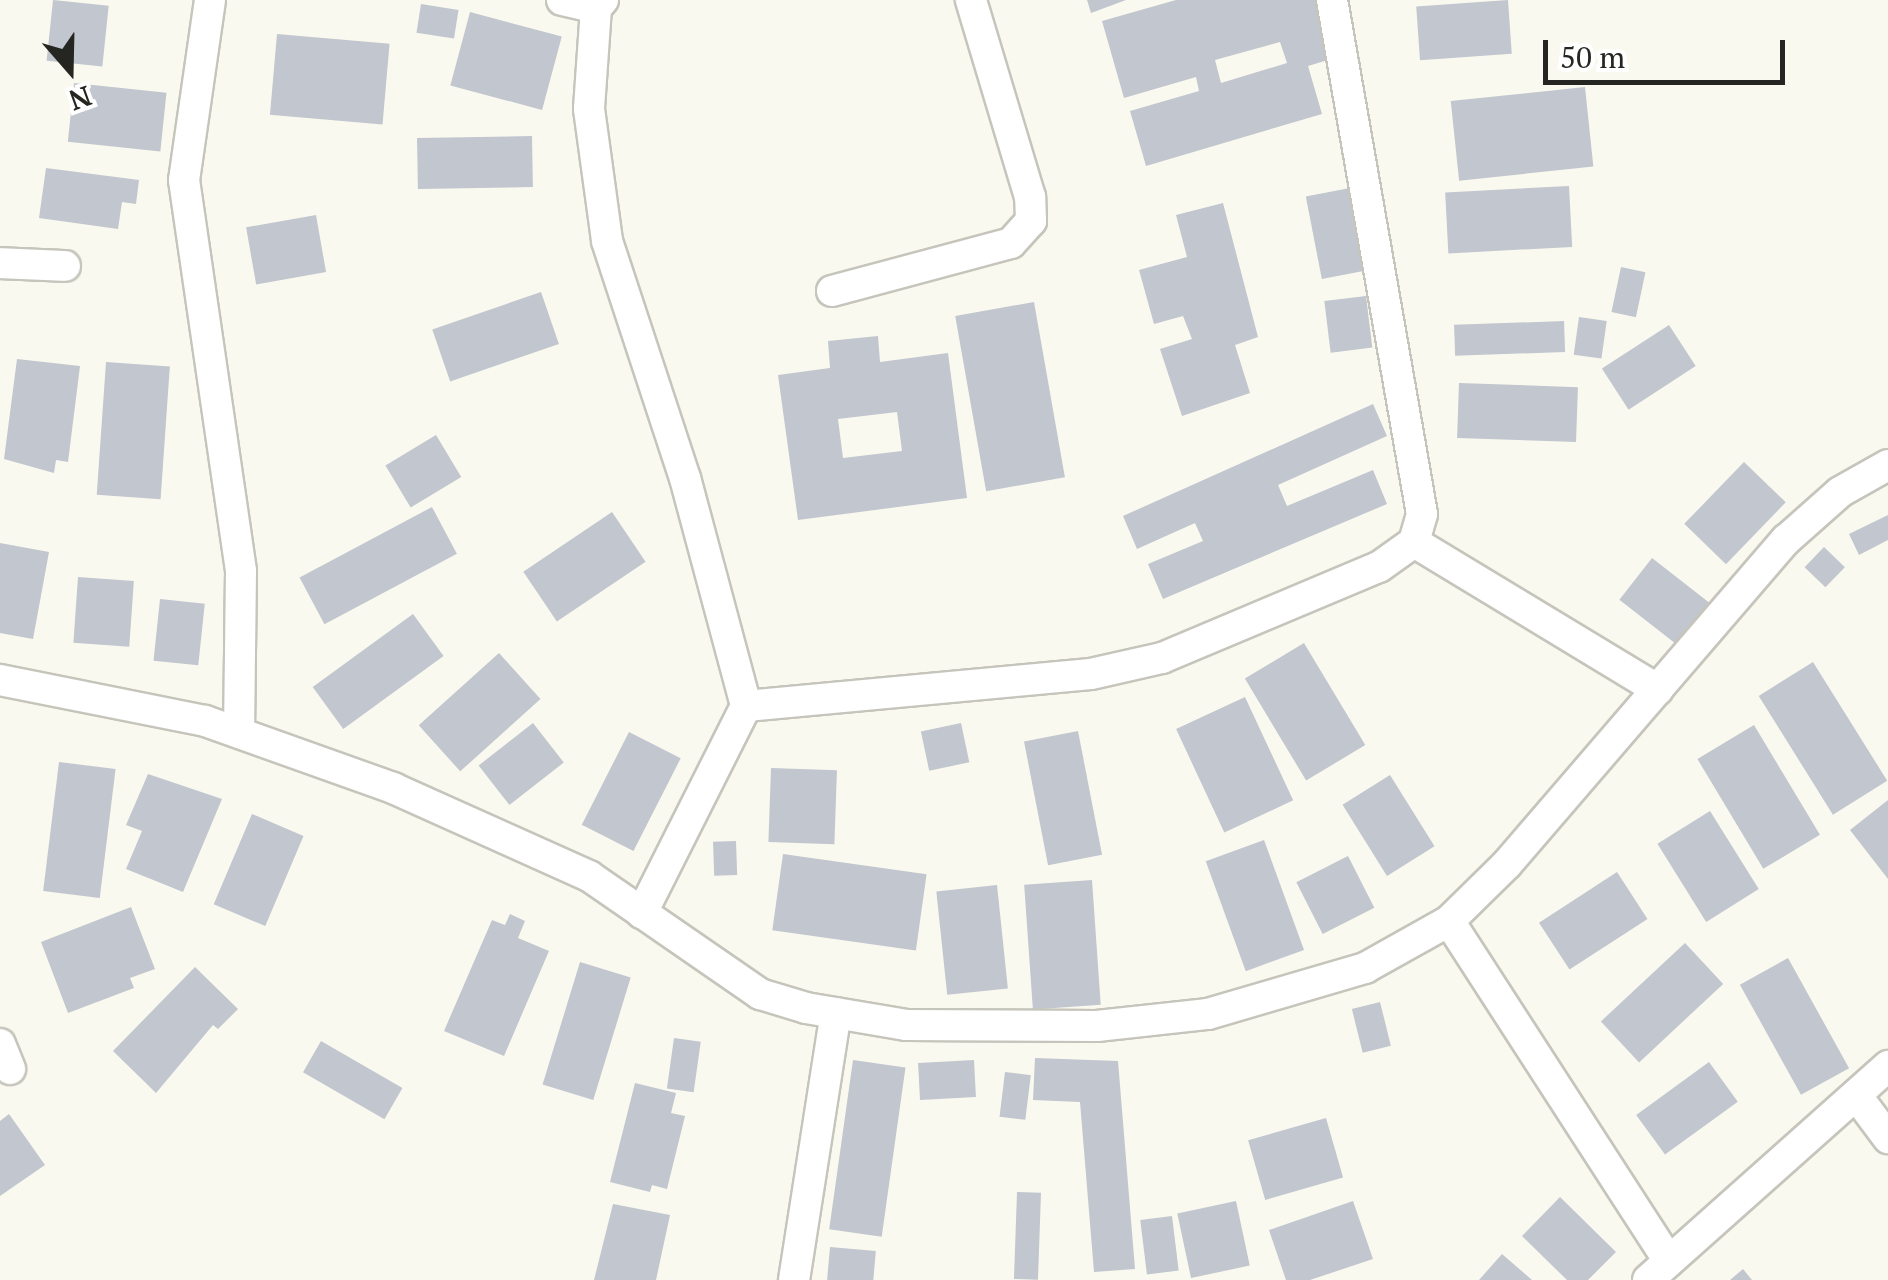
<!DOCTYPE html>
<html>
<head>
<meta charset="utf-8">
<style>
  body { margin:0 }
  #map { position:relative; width:1888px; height:1280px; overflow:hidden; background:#faf9ef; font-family:"PT Serif",serif }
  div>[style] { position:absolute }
  .building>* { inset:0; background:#c1c6cf; transform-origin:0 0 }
  .roads { filter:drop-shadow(2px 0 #c6c5bc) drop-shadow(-2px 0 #c6c5bc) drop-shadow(0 2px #c6c5bc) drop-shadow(0 -2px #c6c5bc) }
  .minor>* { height:30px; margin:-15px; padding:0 15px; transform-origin:15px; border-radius:15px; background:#fff }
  span { translate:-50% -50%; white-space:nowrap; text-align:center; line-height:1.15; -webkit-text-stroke:8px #fff; paint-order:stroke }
  .north { position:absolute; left:20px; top:20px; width:100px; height:100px; -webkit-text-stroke:8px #fff; paint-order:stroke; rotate:160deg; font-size:28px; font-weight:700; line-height:40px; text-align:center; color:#252521 }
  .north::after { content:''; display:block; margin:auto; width:35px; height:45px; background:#252521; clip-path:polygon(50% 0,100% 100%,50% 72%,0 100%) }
  .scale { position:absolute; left:1543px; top:40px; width:242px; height:45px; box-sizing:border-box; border:5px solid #252521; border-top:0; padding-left:12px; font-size:30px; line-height:35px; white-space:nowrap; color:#252521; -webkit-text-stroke:8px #fff; paint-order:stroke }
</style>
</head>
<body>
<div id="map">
  <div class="building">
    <i style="left:53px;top:0;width:56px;height:61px;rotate:6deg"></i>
    <i style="clip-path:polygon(1087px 0,1126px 0,1091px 13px)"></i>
    <i style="clip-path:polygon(evenodd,1176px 0,1325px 0,1341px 56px,1308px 66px,1322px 114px,1146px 166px,1130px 111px,1199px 91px,1196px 77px,1124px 98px,1102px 21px,1176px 0,1280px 42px,1287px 63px,1221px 83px,1215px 60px,1280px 42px)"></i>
    <i style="left:1508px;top:0;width:54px;height:92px;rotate:86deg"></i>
    <i style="left:421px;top:4px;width:38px;height:29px;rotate:9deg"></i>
    <i style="left:470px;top:12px;width:95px;height:76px;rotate:15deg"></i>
    <i style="left:277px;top:34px;width:113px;height:81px;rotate:5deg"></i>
    <i style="left:74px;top:83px;width:93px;height:59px;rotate:6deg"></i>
    <i style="left:1585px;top:87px;width:80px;height:135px;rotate:84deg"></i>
    <i style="left:532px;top:136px;width:51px;height:115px;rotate:89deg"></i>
    <i style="clip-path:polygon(46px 168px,139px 180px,136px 204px,122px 202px,118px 229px,39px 218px)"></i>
    <i style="left:1569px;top:186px;width:61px;height:124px;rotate:87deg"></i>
    <i style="left:1350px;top:188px;width:84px;height:45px;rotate:79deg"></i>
    <i style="clip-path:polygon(1223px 203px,1258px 337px,1235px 345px,1250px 393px,1182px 416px,1160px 349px,1192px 339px,1183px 316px,1154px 324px,1139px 270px,1187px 257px,1176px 215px)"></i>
    <i style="left:316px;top:215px;width:58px;height:71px;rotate:80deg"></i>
    <i style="left:1621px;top:267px;width:25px;height:46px;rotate:12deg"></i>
    <i style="left:541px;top:292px;width:55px;height:115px;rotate:71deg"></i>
    <i style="left:1366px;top:296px;width:52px;height:42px;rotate:83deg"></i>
    <i style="left:1034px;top:302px;width:178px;height:80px;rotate:80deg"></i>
    <i style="left:1579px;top:317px;width:28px;height:38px;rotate:8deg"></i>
    <i style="left:1564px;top:321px;width:31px;height:110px;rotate:88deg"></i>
    <i style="left:1669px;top:325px;width:49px;height:80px;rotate:57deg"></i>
    <i style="clip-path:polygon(evenodd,878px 336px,880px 362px,948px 353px,967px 498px,798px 520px,778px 375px,830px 368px,828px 341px,878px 336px,897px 412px,902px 451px,843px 458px,838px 419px,897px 412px)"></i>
    <i style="clip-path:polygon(17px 359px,80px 366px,68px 462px,56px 460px,54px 473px,4px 459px)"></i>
    <i style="left:106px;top:362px;width:64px;height:133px;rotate:4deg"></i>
    <i style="left:1459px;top:383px;width:119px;height:55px;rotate:2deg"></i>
    <i style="clip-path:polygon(1373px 404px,1387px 436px,1278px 485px,1287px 506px,1373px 470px,1387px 504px,1163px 599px,1148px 564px,1203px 541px,1195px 523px,1137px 549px,1123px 516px)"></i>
    <i style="left:436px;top:435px;width:49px;height:59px;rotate:59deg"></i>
    <i style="left:1744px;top:462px;width:58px;height:86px;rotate:44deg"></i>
    <i style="left:432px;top:507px;width:53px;height:150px;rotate:62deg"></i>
    <i style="left:612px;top:512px;width:60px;height:107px;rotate:56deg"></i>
    <i style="clip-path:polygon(1888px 515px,1888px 540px,1859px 555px,1849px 534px)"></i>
    <i style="clip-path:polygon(0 543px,49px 552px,33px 639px,0 633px)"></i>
    <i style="left:1824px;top:547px;width:29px;height:28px;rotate:44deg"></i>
    <i style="left:1652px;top:558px;width:74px;height:53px;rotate:38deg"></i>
    <i style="left:78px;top:577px;width:56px;height:66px;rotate:4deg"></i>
    <i style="left:160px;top:599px;width:45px;height:62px;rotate:6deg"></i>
    <i style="left:413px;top:614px;width:52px;height:124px;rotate:54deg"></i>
    <i style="left:1304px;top:643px;width:119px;height:69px;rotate:59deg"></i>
    <i style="left:499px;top:653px;width:62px;height:108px;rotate:48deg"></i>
    <i style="left:1813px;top:662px;width:140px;height:64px;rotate:58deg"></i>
    <i style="left:1245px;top:697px;width:114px;height:76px;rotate:65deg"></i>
    <i style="left:533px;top:723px;width:50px;height:69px;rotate:52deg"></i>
    <i style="left:961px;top:723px;width:40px;height:41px;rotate:78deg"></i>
    <i style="left:1754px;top:725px;width:128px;height:66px;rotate:59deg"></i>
    <i style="left:1078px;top:731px;width:126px;height:55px;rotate:79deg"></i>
    <i style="left:629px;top:732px;width:58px;height:104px;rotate:27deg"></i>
    <i style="left:59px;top:762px;width:57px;height:130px;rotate:7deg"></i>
    <i style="left:771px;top:768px;width:66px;height:74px;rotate:2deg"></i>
    <i style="clip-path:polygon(148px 774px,222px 799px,183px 892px,126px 869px,142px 831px,126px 825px)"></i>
    <i style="left:1390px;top:775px;width:84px;height:56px;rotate:58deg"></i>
    <i style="clip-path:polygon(1888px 800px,1888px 879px,1850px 830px)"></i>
    <i style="left:1710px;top:811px;width:92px;height:62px;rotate:58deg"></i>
    <i style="left:252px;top:814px;width:56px;height:98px;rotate:23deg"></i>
    <i style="left:1264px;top:840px;width:117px;height:62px;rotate:70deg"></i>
    <i style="left:736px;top:841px;width:34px;height:23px;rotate:88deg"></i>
    <i style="left:783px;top:854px;width:145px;height:77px;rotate:8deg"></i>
    <i style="left:1348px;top:856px;width:58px;height:58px;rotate:63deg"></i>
    <i style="left:1617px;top:872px;width:56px;height:93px;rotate:57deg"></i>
    <i style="left:1092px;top:880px;width:125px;height:68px;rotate:86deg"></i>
    <i style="left:997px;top:885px;width:104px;height:61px;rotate:84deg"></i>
    <i style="clip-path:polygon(131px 907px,155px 969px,130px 978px,134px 988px,68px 1013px,41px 942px)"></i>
    <i style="clip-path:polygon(510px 914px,525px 921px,518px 938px,549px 951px,504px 1056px,444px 1031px,492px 920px,505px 925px)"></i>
    <i style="left:1685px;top:943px;width:56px;height:115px;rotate:47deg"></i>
    <i style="left:1788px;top:958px;width:126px;height:55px;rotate:61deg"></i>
    <i style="left:580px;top:962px;width:53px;height:128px;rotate:17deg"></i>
    <i style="clip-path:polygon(195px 967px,238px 1009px,218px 1029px,213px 1025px,156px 1093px,113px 1051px)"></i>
    <i style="left:1380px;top:1002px;width:45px;height:29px;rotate:76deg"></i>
    <i style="left:674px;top:1038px;width:27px;height:51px;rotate:8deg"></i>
    <i style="left:321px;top:1041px;width:94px;height:36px;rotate:30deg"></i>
    <i style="clip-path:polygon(1035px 1058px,1118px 1061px,1135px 1269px,1094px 1272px,1080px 1102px,1033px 1100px)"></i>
    <i style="left:853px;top:1060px;width:53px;height:171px;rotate:8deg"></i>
    <i style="left:974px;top:1060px;width:37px;height:56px;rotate:87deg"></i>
    <i style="left:1709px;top:1062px;width:49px;height:90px;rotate:54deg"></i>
    <i style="left:1005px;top:1072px;width:26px;height:45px;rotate:7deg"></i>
    <i style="clip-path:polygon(635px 1083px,676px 1093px,671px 1113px,685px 1116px,667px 1189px,652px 1185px,650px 1192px,610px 1182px)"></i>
    <i style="clip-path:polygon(9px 1114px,45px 1165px,0 1196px,0 1121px)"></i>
    <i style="left:1326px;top:1118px;width:62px;height:81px;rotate:74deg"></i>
    <i style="left:1017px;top:1192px;width:24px;height:87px;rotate:2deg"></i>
    <i style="clip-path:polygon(1560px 1197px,1616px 1252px,1588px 1280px,1567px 1280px,1522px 1236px)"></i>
    <i style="left:1236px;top:1201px;width:66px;height:60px;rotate:78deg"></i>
    <i style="clip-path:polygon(1353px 1201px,1373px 1259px,1310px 1280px,1286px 1280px,1269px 1230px)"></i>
    <i style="clip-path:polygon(613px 1204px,670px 1215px,656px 1280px,594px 1280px)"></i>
    <i style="left:1172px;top:1216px;width:55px;height:32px;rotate:83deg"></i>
    <i style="left:830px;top:1247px;width:46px;height:33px;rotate:5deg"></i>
    <i style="clip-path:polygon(1502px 1254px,1532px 1280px,1479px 1280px)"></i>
    <i style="clip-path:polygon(1743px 1269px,1752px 1280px,1730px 1280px)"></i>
  </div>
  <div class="roads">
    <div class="minor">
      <i style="left:210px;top:0;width:182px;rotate:98.2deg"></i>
      <i style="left:184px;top:180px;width:395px;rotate:81.7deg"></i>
      <i style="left:241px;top:571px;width:160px;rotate:90.7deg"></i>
      <i style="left:562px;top:0;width:35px;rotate:13deg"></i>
      <i style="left:603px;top:0;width:11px;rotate:131deg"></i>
      <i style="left:596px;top:8px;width:101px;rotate:94deg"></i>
      <i style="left:589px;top:109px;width:133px;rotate:82.2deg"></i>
      <i style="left:607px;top:241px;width:250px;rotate:71.8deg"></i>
      <i style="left:685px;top:478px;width:236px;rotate:75deg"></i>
      <i style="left:746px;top:706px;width:232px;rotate:116.7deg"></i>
      <i style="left:0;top:263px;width:65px;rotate:2.6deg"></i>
      <i style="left:832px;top:291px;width:185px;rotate:-15deg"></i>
      <i style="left:1011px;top:243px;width:30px;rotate:-48deg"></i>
      <i style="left:1031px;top:221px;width:24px;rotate:-92deg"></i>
      <i style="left:1030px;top:197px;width:206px;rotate:-106.7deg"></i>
      <i style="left:1414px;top:542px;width:285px;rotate:31.2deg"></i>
      <i style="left:0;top:680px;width:209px;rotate:11.3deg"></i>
      <i style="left:205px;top:721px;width:200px;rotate:19.6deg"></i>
      <i style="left:393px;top:788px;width:215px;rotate:24.2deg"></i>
      <i style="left:589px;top:876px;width:208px;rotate:34.6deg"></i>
      <i style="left:760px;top:994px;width:48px;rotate:16.9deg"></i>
      <i style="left:806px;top:1008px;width:101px;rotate:9.6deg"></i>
      <i style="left:906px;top:1025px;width:191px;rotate:0.3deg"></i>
      <i style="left:1097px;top:1026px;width:112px;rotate:-6.2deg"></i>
      <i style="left:1208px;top:1014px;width:164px;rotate:-16.3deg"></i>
      <i style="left:1365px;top:968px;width:96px;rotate:-29.2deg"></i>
      <i style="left:1449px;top:921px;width:81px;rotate:-44.5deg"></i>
      <i style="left:1507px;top:864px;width:428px;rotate:-49.3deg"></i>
      <i style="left:1786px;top:540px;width:72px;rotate:-41.6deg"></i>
      <i style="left:1840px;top:492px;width:55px;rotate:-29.4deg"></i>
      <i style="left:746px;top:706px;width:346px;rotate:-5.3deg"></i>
      <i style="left:1091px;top:674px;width:73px;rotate:-12.7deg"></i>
      <i style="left:1162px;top:658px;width:235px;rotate:-22.8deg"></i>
      <i style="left:1379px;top:567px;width:43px;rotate:-35.5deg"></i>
      <i style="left:1414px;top:542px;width:29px;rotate:-74deg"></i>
      <i style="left:1422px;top:514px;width:522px;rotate:-99.93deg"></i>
      <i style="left:1449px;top:921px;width:405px;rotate:57.1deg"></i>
      <i style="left:0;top:1044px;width:27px;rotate:68deg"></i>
      <i style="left:1856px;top:1095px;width:54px;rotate:53.3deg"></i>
      <i style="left:794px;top:1280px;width:270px;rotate:-81.1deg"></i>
      <i style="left:1648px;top:1280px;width:322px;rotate:-41.7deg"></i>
    </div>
  </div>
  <div class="north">N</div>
  <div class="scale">50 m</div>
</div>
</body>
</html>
